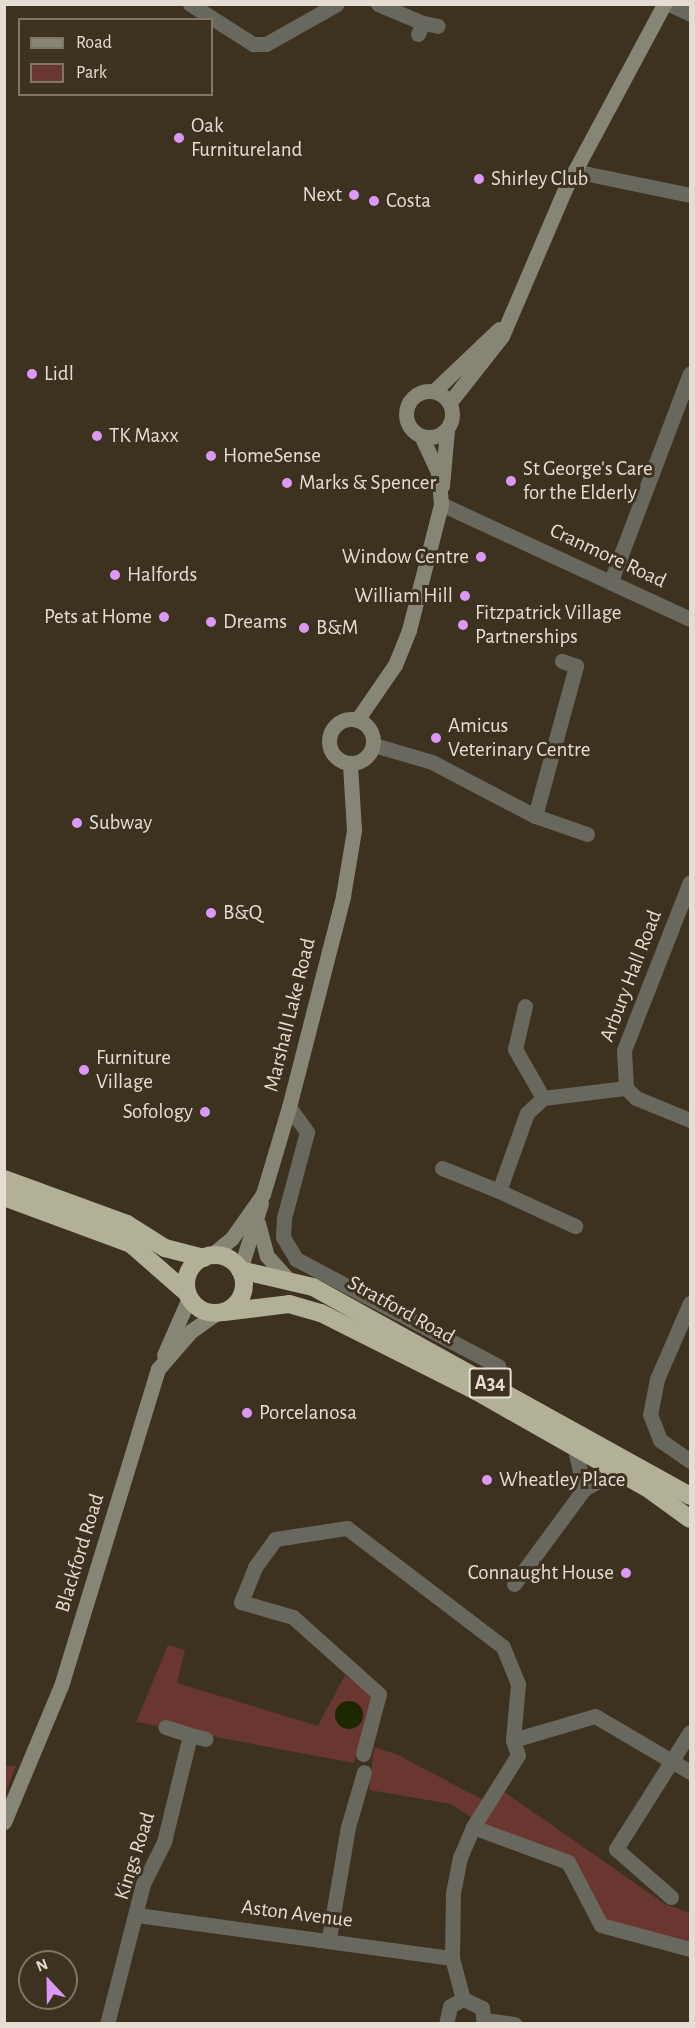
<!DOCTYPE html>
<html>
<head>
<meta charset="utf-8">
<style>
  body { margin:0 }
  #map { position:relative; width:695px; height:2028px; overflow:hidden; background:#3d3120; font-family:"Alegreya Sans",sans-serif }
  div>[style] { position:absolute }
  .green>* { inset:0; background:#693630 }
  .water>* { inset:0; background:#1d2800 }
  .round { border-radius:50% }
  .street>* { height:15px; margin:-7.5px; padding:0 7.5px; transform-origin:7.5px; border-radius:7.5px; background:#69685e }
  .secondary>* { height:15px; margin:-7.5px; padding:0 7.5px; transform-origin:7.5px; border-radius:7.5px; background:#878576 }
  .secondary>.ring { margin:-7.5px; padding:0; box-sizing:content-box; background:none; border:15px solid #878576; border-radius:50% }
  .highway>* { height:18px; margin:-9px; padding:0 9px; transform-origin:9px; border-radius:9px; background:#b3b098 }
  .highway>.ring { margin:-9px; padding:0; box-sizing:content-box; background:none; border:18px solid #b3b098; border-radius:50% }
  .dots>* { width:16px; height:16px; translate:-50% -50%; box-sizing:border-box; border:3px solid #3d3120; border-radius:50% }
  span { translate:-50% -50%; white-space:nowrap; text-align:center; line-height:1.15; -webkit-text-stroke:6px #3d3120; paint-order:stroke }
  .shield-label span { padding:2px 4px; background:#3d3120; border:2px solid; border-radius:4px; -webkit-text-stroke-width:0 }
  .shield-label { font-size:20px; color:#e5ddd3; font-weight:700 }
  .poi-label { font-size:21px; color:#e5ddd3 }
  .left { translate:0 -50%; text-align:left }
  .right { translate:-100% -50%; text-align:right }
  .street-label { font-size:21px; color:#e5ddd3 }
  .frame { position:absolute; inset:0; border:6px solid #e5ddd3; pointer-events:none }
  .legend { position:absolute; left:18px; top:18px; width:195px; height:78px; box-sizing:border-box; background:#3d3120; border:2px solid #807668; margin:0; padding:8px 10px; list-style:none; font-size:18px; color:#e5ddd3 }
  .legend li { display:flex; align-items:center; gap:12px; height:30px }
  .legend b { width:30px; border:2px solid #807668 }
  .north { position:absolute; left:18px; top:1950px; width:60px; height:60px; box-sizing:border-box; background:#3d3120; border:2px solid #807668; border-radius:50%; rotate:338deg; font-size:16px; font-weight:700; line-height:24px; text-align:center; color:#e5ddd3 }
  .north::after { content:''; display:block; margin:auto; width:21px; height:27px; background:#db99f5; clip-path:polygon(50% 0,100% 100%,50% 72%,0 100%) }
</style>
</head>
<body>
<div id="map">
  <div class="green">
    <i style="clip-path:polygon(168px 1645px,185px 1650px,177px 1683px,318px 1726px,345px 1675px,373px 1695px,354px 1763px,136px 1722px)"></i>
    <i style="clip-path:polygon(374px 1747px,396px 1754px,483px 1800px,472px 1818px,451px 1804px,369px 1790px)"></i>
    <i style="clip-path:polygon(5px 1766px,16px 1766px,5px 1793px,4px 1766px)"></i>
    <i style="clip-path:polygon(503px 1791px,665px 1904px,690px 1913px,690px 1943px,604px 1919px,571px 1859px,481px 1825px)"></i>
  </div>
  <div class="water">
    <i class="round" style="left:335px;top:1701px;width:28px;height:28px"></i>
  </div>
  <div class="street">
    <i style="left:190px;top:4px;width:75px;rotate:32.4deg"></i>
    <i style="left:253px;top:44px;width:13px"></i>
    <i style="left:266px;top:44px;width:81px;rotate:-29.4deg"></i>
    <i style="left:378px;top:4px;width:49px;rotate:22.9deg"></i>
    <i style="left:669px;top:4px;width:23px;rotate:25deg"></i>
    <i style="left:418px;top:34px;width:12px;rotate:-66deg"></i>
    <i style="left:423px;top:23px;width:15px;rotate:11deg"></i>
    <i style="left:574px;top:171px;width:118px;rotate:11.7deg"></i>
    <i style="left:441px;top:504px;width:274px;rotate:24.8deg"></i>
    <i style="left:611px;top:581px;width:222px;rotate:-69.2deg"></i>
    <i style="left:374px;top:745px;width:60px;rotate:16.3deg"></i>
    <i style="left:432px;top:762px;width:116px;rotate:27.7deg"></i>
    <i style="left:535px;top:816px;width:55px;rotate:19.1deg"></i>
    <i style="left:535px;top:816px;width:156px;rotate:-74.7deg"></i>
    <i style="left:576px;top:666px;width:15px;rotate:-160deg"></i>
    <i style="left:525px;top:1006px;width:44px;rotate:103.1deg"></i>
    <i style="left:515px;top:1049px;width:56px;rotate:60.3deg"></i>
    <i style="left:626px;top:1088px;width:38px;rotate:-93deg"></i>
    <i style="left:624px;top:1050px;width:180px;rotate:-68.6deg"></i>
    <i style="left:289px;top:1107px;width:31px;rotate:54deg"></i>
    <i style="left:307px;top:1132px;width:89px;rotate:105deg"></i>
    <i style="left:284px;top:1218px;width:19px;rotate:93deg"></i>
    <i style="left:283px;top:1237px;width:26px;rotate:59deg"></i>
    <i style="left:296px;top:1259px;width:229px;rotate:27.9deg"></i>
    <i style="left:442px;top:1168px;width:61px;rotate:22deg"></i>
    <i style="left:499px;top:1191px;width:83px;rotate:-70.3deg"></i>
    <i style="left:527px;top:1113px;width:22px;rotate:-43deg"></i>
    <i style="left:543px;top:1098px;width:84px;rotate:-6.9deg"></i>
    <i style="left:626px;top:1088px;width:14px;rotate:45deg"></i>
    <i style="left:636px;top:1098px;width:58px;rotate:22.2deg"></i>
    <i style="left:499px;top:1191px;width:84px;rotate:24.7deg"></i>
    <i style="left:690px;top:1303px;width:83px;rotate:113.5deg"></i>
    <i style="left:657px;top:1379px;width:36px;rotate:101deg"></i>
    <i style="left:650px;top:1414px;width:28px;rotate:69deg"></i>
    <i style="left:660px;top:1440px;width:37px;rotate:35deg"></i>
    <i style="left:575px;top:1449px;width:41px;rotate:77.3deg"></i>
    <i style="left:514px;top:1584px;width:118px;rotate:-53.6deg"></i>
    <i style="left:584px;top:1489px;width:37px;rotate:-29deg"></i>
    <i style="left:190px;top:1735px;width:16px;rotate:14deg"></i>
    <i style="left:513px;top:1740px;width:85px;rotate:-16.3deg"></i>
    <i style="left:595px;top:1716px;width:110px;rotate:30.5deg"></i>
    <i style="left:363px;top:1754px;width:62px;rotate:-75.1deg"></i>
    <i style="left:379px;top:1694px;width:115px;rotate:-138.2deg"></i>
    <i style="left:293px;top:1617px;width:54px;rotate:-163.9deg"></i>
    <i style="left:241px;top:1602px;width:38px;rotate:-68deg"></i>
    <i style="left:255px;top:1567px;width:34px;rotate:-54deg"></i>
    <i style="left:275px;top:1539px;width:73px;rotate:-8.7deg"></i>
    <i style="left:347px;top:1528px;width:196px;rotate:37.3deg"></i>
    <i style="left:503px;top:1647px;width:40px;rotate:68deg"></i>
    <i style="left:518px;top:1684px;width:56px;rotate:95.1deg"></i>
    <i style="left:513px;top:1740px;width:16px;rotate:72deg"></i>
    <i style="left:518px;top:1755px;width:85px;rotate:122deg"></i>
    <i style="left:473px;top:1827px;width:33px;rotate:113deg"></i>
    <i style="left:460px;top:1857px;width:38px;rotate:101deg"></i>
    <i style="left:453px;top:1894px;width:64px;rotate:90.9deg"></i>
    <i style="left:452px;top:1958px;width:42px;rotate:75deg"></i>
    <i style="left:473px;top:1827px;width:101px;rotate:20.2deg"></i>
    <i style="left:568px;top:1862px;width:71px;rotate:62.4deg"></i>
    <i style="left:601px;top:1925px;width:92px;rotate:15.1deg"></i>
    <i style="left:671px;top:1897px;width:73px;rotate:-138.9deg"></i>
    <i style="left:616px;top:1849px;width:138px;rotate:-57.7deg"></i>
    <i style="left:137px;top:1915px;width:318px;rotate:7.8deg"></i>
    <i style="left:329px;top:1938px;width:113px;rotate:-80.3deg"></i>
    <i style="left:348px;top:1827px;width:57px;rotate:-73.8deg"></i>
    <i style="left:485px;top:2020px;width:30px;rotate:8deg"></i>
    <i style="left:107px;top:2024px;width:145px;rotate:-75.6deg"></i>
    <i style="left:143px;top:1884px;width:47px;rotate:-63.4deg"></i>
    <i style="left:164px;top:1842px;width:110px;rotate:-76.3deg"></i>
    <i style="left:190px;top:1735px;width:26px;rotate:-162deg"></i>
    <i style="left:446px;top:2024px;width:18px;rotate:-77deg"></i>
    <i style="left:450px;top:2006px;width:15px;rotate:-28deg"></i>
    <i style="left:463px;top:1999px;width:21px;rotate:25deg"></i>
    <i style="left:482px;top:2008px;width:16px;rotate:83deg"></i>
  </div>
  <div class="secondary">
    <i class="ring" style="left:406px;top:391px;width:31px;height:31px"></i>
    <i style="left:434px;top:391px;width:90px;rotate:-43.6deg"></i>
    <i style="left:450px;top:402px;width:84px;rotate:-51.8deg"></i>
    <i style="left:502px;top:336px;width:160px;rotate:-66.8deg"></i>
    <i style="left:565px;top:189px;width:210px;rotate:-61.8deg"></i>
    <i style="left:442px;top:486px;width:56px;rotate:-84.9deg"></i>
    <i class="ring" style="left:329px;top:719px;width:29px;height:29px"></i>
    <i style="left:357px;top:720px;width:67px;rotate:-55.4deg"></i>
    <i style="left:395px;top:665px;width:38px;rotate:-68deg"></i>
    <i style="left:409px;top:630px;width:130px;rotate:-75.7deg"></i>
    <i style="left:441px;top:504px;width:32px;rotate:-95deg"></i>
    <i style="left:438px;top:472px;width:38px;rotate:-115deg"></i>
    <i style="left:258px;top:1223px;width:34px;rotate:75deg"></i>
    <i style="left:267px;top:1256px;width:28px;rotate:48deg"></i>
    <i style="left:210px;top:1256px;width:28px;rotate:-39deg"></i>
    <i style="left:232px;top:1238px;width:54px;rotate:-54.8deg"></i>
    <i style="left:263px;top:1194px;width:91px;rotate:-73.4deg"></i>
    <i style="left:289px;top:1107px;width:218px;rotate:-75.6deg"></i>
    <i style="left:343px;top:896px;width:67px;rotate:-80.5deg"></i>
    <i style="left:354px;top:830px;width:66px;rotate:-93.5deg"></i>
    <i style="left:240px;top:1270px;width:70px;rotate:-72.6deg"></i>
    <i style="left:164px;top:1355px;width:62px;rotate:-66.3deg"></i>
    <i style="left:4px;top:1822px;width:147px;rotate:-67.3deg"></i>
    <i style="left:61px;top:1686px;width:332px;rotate:-73deg"></i>
    <i style="left:158px;top:1369px;width:50px;rotate:-49deg"></i>
    <i style="left:191px;top:1331px;width:32px;rotate:-35deg"></i>
  </div>
  <div class="highway">
    <i style="left:4px;top:1179px;width:131px;rotate:20.1deg"></i>
    <i style="left:127px;top:1224px;width:45px;rotate:32.3deg"></i>
    <i style="left:165px;top:1248px;width:40px;rotate:14.4deg"></i>
    <i style="left:4px;top:1197px;width:135px;rotate:20.3deg"></i>
    <i style="left:131px;top:1244px;width:74px;rotate:41.2deg"></i>
    <i class="ring" style="left:186px;top:1255px;width:40px;height:40px"></i>
    <i style="left:240px;top:1270px;width:75px;rotate:13.1deg"></i>
    <i style="left:313px;top:1287px;width:431px;rotate:29deg"></i>
    <i style="left:224px;top:1312px;width:65px;rotate:-7deg"></i>
    <i style="left:289px;top:1304px;width:33px;rotate:16deg"></i>
    <i style="left:321px;top:1313px;width:174px;rotate:26.7deg"></i>
    <i style="left:476px;top:1391px;width:200px;rotate:29.6deg"></i>
    <i style="left:650px;top:1490px;width:49px;rotate:35.9deg"></i>
  </div>
  <div class="dots">
    <i style="left:179px;top:138px;background:#db99f5"></i>
    <i style="left:479px;top:179px;background:#db99f5"></i>
    <i style="left:354px;top:195px;background:#db99f5"></i>
    <i style="left:374px;top:201px;background:#db99f5"></i>
    <i style="left:32px;top:374px;background:#db99f5"></i>
    <i style="left:97px;top:436px;background:#db99f5"></i>
    <i style="left:211px;top:456px;background:#db99f5"></i>
    <i style="left:511px;top:481px;background:#db99f5"></i>
    <i style="left:287px;top:483px;background:#db99f5"></i>
    <i style="left:481px;top:557px;background:#db99f5"></i>
    <i style="left:115px;top:575px;background:#db99f5"></i>
    <i style="left:465px;top:596px;background:#db99f5"></i>
    <i style="left:164px;top:617px;background:#db99f5"></i>
    <i style="left:211px;top:622px;background:#db99f5"></i>
    <i style="left:463px;top:625px;background:#db99f5"></i>
    <i style="left:304px;top:628px;background:#db99f5"></i>
    <i style="left:436px;top:738px;background:#db99f5"></i>
    <i style="left:77px;top:823px;background:#db99f5"></i>
    <i style="left:211px;top:913px;background:#db99f5"></i>
    <i style="left:84px;top:1070px;background:#db99f5"></i>
    <i style="left:205px;top:1112px;background:#db99f5"></i>
    <i style="left:247px;top:1413px;background:#db99f5"></i>
    <i style="left:487px;top:1480px;background:#db99f5"></i>
    <i style="left:626px;top:1573px;background:#db99f5"></i>
  </div>
  <div class="shield-label">
    <span style="left:490px;top:1383px">A34</span>
  </div>
  <div class="poi-label">
    <span class="left" style="left:191px;top:138px">Oak<br>Furnitureland</span>
    <span class="left" style="left:491px;top:179px">Shirley Club</span>
    <span class="right" style="left:342px;top:195px">Next</span>
    <span class="left" style="left:386px;top:201px">Costa</span>
    <span class="left" style="left:44px;top:374px">Lidl</span>
    <span class="left" style="left:109px;top:436px">TK Maxx</span>
    <span class="left" style="left:223px;top:456px">HomeSense</span>
    <span class="left" style="left:523px;top:481px">St George's Care<br>for the Elderly</span>
    <span class="left" style="left:299px;top:483px">Marks &amp; Spencer</span>
    <span class="right" style="left:469px;top:557px">Window Centre</span>
    <span class="left" style="left:127px;top:575px">Halfords</span>
    <span class="right" style="left:453px;top:596px">William Hill</span>
    <span class="left" style="left:475px;top:625px">Fitzpatrick Village<br>Partnerships</span>
    <span class="right" style="left:152px;top:617px">Pets at Home</span>
    <span class="left" style="left:223px;top:622px">Dreams</span>
    <span class="left" style="left:316px;top:628px">B&amp;M</span>
    <span class="left" style="left:448px;top:738px">Amicus<br>Veterinary Centre</span>
    <span class="left" style="left:89px;top:823px">Subway</span>
    <span class="left" style="left:223px;top:913px">B&amp;Q</span>
    <span class="left" style="left:96px;top:1070px">Furniture<br>Village</span>
    <span class="right" style="left:193px;top:1112px">Sofology</span>
    <span class="left" style="left:259px;top:1413px">Porcelanosa</span>
    <span class="left" style="left:499px;top:1480px">Wheatley Place</span>
    <span class="right" style="left:614px;top:1573px">Connaught House</span>
  </div>
  <div class="street-label">
    <span style="left:608px;top:556px;rotate:25deg">Cranmore Road</span>
    <span style="left:631px;top:976px;rotate:-69deg">Arbury Hall Road</span>
    <span style="left:290px;top:1015px;rotate:-76deg">Marshall Lake Road</span>
    <span style="left:401px;top:1310px;rotate:29deg">Stratford Road</span>
    <span style="left:80px;top:1553px;rotate:-73deg">Blackford Road</span>
    <span style="left:135px;top:1856px;rotate:-72deg">Kings Road</span>
    <span style="left:297px;top:1914px;rotate:7deg">Aston Avenue</span>
  </div>
  <div class="frame"></div>
  <ul class="legend">
  <li><b style="height:8px;background:#878576"></b>Road</li>
  <li><b style="height:16px;background:#693630"></b>Park</li>
  </ul>
  <div class="north">N</div>
</div>
</body>
</html>
